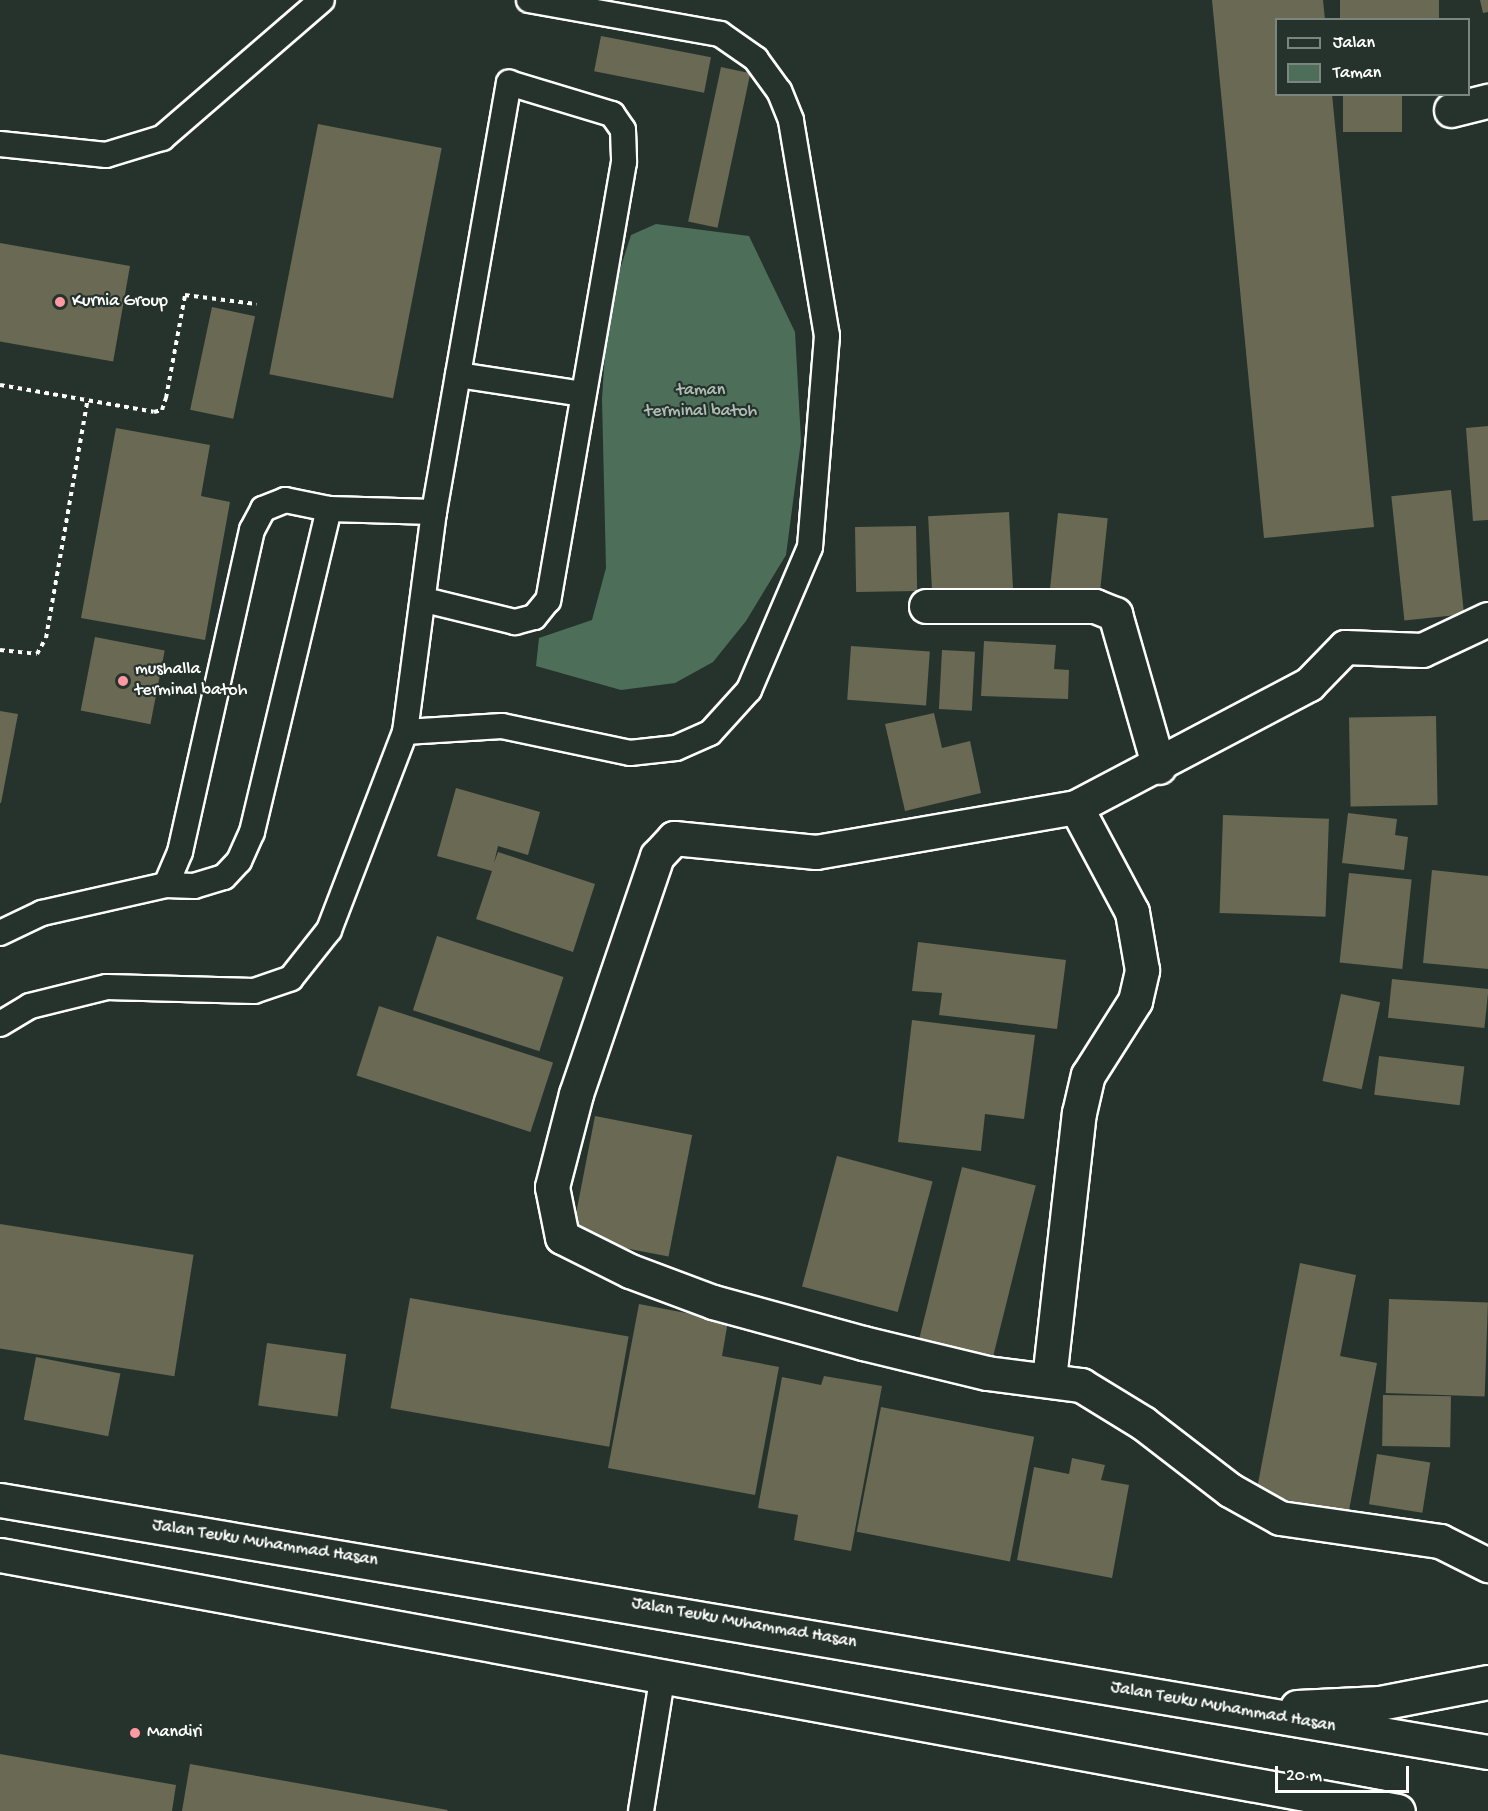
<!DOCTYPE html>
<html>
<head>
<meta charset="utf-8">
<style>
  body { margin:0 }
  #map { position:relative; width:1488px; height:1811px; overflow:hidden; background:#26332d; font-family:"Gochi Hand",sans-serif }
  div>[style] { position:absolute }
  .green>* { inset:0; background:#4d6f5a }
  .building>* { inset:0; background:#696954; transform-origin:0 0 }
  .path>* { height:4px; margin-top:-2px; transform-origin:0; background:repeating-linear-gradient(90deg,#fff 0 4.5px,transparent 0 9px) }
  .roads { filter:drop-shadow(2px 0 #fff) drop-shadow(-2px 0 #fff) drop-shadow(0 2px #fff) drop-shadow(0 -2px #fff) }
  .service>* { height:24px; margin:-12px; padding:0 12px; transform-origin:12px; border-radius:12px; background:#26332d }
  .minor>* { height:33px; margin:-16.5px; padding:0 16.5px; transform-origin:16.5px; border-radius:16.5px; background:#26332d }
  .trunk>* { height:33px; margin:-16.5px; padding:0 16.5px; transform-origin:16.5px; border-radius:16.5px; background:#26332d }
  .dots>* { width:16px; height:16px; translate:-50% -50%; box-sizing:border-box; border:3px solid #26332d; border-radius:50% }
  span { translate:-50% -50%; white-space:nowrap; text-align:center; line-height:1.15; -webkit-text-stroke:4.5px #26332d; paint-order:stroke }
  .poi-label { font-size:18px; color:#fff }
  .left { translate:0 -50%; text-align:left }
  .park-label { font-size:18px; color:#afbeb5 }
  .street-label { font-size:18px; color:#fff }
  .legend { position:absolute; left:1275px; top:18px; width:195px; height:78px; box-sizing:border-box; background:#26332d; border:2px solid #7d8581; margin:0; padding:8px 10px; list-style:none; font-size:18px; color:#fff }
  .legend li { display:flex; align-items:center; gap:12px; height:30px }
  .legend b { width:30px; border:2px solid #7d8581 }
  .scale { position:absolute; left:1275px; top:1766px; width:134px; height:27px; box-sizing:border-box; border:3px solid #fff; border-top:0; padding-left:8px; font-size:18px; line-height:21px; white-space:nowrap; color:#fff; -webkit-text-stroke:4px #26332d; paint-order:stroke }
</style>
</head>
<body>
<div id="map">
  <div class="green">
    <i style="clip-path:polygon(656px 224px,749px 236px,795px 332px,801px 441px,786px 555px,746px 621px,713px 662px,675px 683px,621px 690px,536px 666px,539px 638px,592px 620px,606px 568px,602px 399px,608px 307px,631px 235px)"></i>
  </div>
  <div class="building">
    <i style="clip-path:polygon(1212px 0,1323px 0,1325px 20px,1276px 20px,1276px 94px,1332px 94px,1374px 527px,1264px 538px)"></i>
    <i style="left:1340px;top:0;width:99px;height:20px"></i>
    <i style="clip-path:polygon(1480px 0,1488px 0,1488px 12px,1483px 13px)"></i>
    <i style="left:601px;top:36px;width:112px;height:36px;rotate:11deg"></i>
    <i style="left:721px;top:67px;width:30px;height:158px;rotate:12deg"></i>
    <i style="left:1343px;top:94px;width:59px;height:38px"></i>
    <i style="left:318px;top:124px;width:126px;height:255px;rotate:11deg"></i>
    <i style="left:0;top:243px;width:132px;height:97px;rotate:10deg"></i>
    <i style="left:212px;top:307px;width:44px;height:105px;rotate:12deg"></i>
    <i style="clip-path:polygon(1488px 426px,1488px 520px,1473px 521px,1466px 428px)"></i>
    <i style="clip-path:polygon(116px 428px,210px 445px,201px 496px,230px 502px,205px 640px,81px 618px)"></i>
    <i style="left:1451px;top:490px;width:125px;height:60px;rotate:84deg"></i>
    <i style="left:1009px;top:512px;width:85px;height:81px;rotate:87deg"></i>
    <i style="left:1058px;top:513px;width:50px;height:77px;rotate:6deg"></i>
    <i style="left:916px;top:526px;width:65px;height:61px;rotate:89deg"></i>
    <i style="left:95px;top:637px;width:71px;height:75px;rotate:11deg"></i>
    <i style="clip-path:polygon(984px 641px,1056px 645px,1054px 669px,1069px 670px,1068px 699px,981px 696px)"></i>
    <i style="left:851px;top:646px;width:79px;height:54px;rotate:4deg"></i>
    <i style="left:942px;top:650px;width:33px;height:59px;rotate:3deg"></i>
    <i style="clip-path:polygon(0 711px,18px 714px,1px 803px,0 803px)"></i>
    <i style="clip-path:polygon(934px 713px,942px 748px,970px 741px,981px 793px,905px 811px,885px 724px)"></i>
    <i style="left:1436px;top:716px;width:89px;height:87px;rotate:89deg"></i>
    <i style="clip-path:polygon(456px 788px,540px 812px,528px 855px,498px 846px,494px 863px,498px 852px,595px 884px,573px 952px,476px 919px,492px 871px,437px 856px)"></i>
    <i style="clip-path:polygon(1348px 813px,1397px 819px,1395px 835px,1408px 837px,1404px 870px,1342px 863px)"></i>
    <i style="left:1223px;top:815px;width:106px;height:98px;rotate:2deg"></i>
    <i style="clip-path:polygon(1432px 870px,1488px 876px,1488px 969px,1423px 963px)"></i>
    <i style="left:1349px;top:873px;width:63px;height:90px;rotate:6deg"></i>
    <i style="left:437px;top:936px;width:133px;height:78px;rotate:18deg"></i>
    <i style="clip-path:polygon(918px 942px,1066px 960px,1057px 1029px,939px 1015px,942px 993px,912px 991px)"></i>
    <i style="left:1392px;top:979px;width:97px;height:39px;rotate:6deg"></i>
    <i style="left:1341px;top:994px;width:40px;height:89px;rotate:12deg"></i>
    <i style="left:379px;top:1006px;width:183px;height:73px;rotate:18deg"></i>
    <i style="clip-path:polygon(912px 1020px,1035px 1035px,1024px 1119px,985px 1114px,981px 1151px,898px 1142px)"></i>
    <i style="left:1379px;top:1056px;width:86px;height:39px;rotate:7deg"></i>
    <i style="left:595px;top:1116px;width:99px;height:124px;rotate:11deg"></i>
    <i style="left:837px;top:1156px;width:99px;height:135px;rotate:15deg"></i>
    <i style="left:962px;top:1167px;width:76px;height:180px;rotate:14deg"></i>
    <i style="left:0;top:1224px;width:196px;height:123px;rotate:9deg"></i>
    <i style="clip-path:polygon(1300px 1263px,1356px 1275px,1340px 1356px,1377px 1363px,1346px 1526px,1304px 1518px,1306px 1504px,1256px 1494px)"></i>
    <i style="left:410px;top:1298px;width:222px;height:112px;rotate:10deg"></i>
    <i style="left:1389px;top:1299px;width:99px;height:94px;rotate:2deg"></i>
    <i style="clip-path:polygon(639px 1304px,728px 1321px,722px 1356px,779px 1367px,755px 1495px,608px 1468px)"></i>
    <i style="left:267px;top:1343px;width:80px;height:63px;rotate:8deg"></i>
    <i style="left:36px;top:1357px;width:86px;height:64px;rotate:11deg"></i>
    <i style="clip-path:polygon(824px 1376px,882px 1386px,851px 1551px,794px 1540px,798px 1515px,758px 1508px,782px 1377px,821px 1385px)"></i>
    <i style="left:1383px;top:1395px;width:68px;height:51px;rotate:1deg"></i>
    <i style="left:881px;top:1407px;width:156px;height:127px;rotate:11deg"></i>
    <i style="left:1377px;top:1454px;width:54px;height:51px;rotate:9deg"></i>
    <i style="clip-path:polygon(1072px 1458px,1105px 1465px,1101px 1480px,1129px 1485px,1112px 1578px,1017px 1560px,1034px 1467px,1069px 1474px)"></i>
    <i style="clip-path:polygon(0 1754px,176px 1785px,172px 1811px,0 1811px)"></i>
    <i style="clip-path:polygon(190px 1764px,448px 1810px,447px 1811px,182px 1811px)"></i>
  </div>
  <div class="path">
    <i style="left:0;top:385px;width:156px;rotate:9.9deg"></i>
    <i style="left:154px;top:412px;width:8px;rotate:-14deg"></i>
    <i style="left:162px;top:410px;width:13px;rotate:-72deg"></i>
    <i style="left:166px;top:398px;width:105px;rotate:-79.5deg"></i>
    <i style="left:185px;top:295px;width:72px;rotate:7.2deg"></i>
    <i style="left:0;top:650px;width:37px;rotate:6deg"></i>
    <i style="left:37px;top:654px;width:18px;rotate:-61deg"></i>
    <i style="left:46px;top:638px;width:240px;rotate:-80.1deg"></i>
  </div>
  <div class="roads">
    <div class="service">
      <i style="left:0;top:144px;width:107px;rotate:5.9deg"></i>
      <i style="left:106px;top:155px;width:59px;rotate:-16.9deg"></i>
      <i style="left:162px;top:138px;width:211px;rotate:-40.8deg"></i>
      <i style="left:458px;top:375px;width:125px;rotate:8.7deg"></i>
      <i style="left:405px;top:732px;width:222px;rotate:-82.5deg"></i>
      <i style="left:434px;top:512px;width:436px;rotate:-80.1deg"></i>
      <i style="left:509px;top:83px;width:108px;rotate:16.8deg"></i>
      <i style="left:612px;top:114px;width:19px;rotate:55deg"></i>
      <i style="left:623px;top:130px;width:32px;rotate:88deg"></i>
      <i style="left:624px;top:162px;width:445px;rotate:99.8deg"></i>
      <i style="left:548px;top:600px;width:22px;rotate:129deg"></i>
      <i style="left:534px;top:617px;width:20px;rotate:165deg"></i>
      <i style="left:515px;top:622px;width:93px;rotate:-166.3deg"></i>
      <i style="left:166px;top:885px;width:28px;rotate:2deg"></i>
      <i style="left:194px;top:886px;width:31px;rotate:-17deg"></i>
      <i style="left:224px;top:877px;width:22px;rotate:-47deg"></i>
      <i style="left:239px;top:861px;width:32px;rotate:-66deg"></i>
      <i style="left:252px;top:832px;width:332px;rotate:-76.6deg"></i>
      <i style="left:0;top:933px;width:47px;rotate:-25.5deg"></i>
      <i style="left:42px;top:913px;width:127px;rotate:-12.7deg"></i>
      <i style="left:166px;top:885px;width:36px;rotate:-67deg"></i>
      <i style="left:180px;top:852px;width:330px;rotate:-77.4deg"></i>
      <i style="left:252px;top:530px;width:24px;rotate:-62deg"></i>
      <i style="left:263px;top:509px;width:24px;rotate:-22deg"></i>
      <i style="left:285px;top:500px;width:45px;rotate:11.6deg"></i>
      <i style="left:329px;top:509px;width:105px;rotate:1.6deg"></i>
      <i style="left:0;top:1024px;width:35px;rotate:-31deg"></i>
      <i style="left:30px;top:1006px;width:79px;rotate:-13.9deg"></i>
      <i style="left:107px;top:987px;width:147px;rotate:1.6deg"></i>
      <i style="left:254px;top:991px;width:39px;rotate:-19deg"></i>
      <i style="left:291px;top:978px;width:61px;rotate:-51.6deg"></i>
      <i style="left:329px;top:930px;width:212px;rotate:-69deg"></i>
      <i style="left:405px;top:732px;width:97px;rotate:-3.5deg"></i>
      <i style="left:502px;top:726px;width:131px;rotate:11.9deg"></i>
      <i style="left:630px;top:753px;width:46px;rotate:-6.2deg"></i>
      <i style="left:676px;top:748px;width:37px;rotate:-24deg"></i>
      <i style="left:710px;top:733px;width:58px;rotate:-47.8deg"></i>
      <i style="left:749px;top:690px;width:155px;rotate:-66.9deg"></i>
      <i style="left:810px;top:547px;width:212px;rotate:-85.4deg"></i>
      <i style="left:827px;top:336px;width:219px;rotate:-99.5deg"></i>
      <i style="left:791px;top:120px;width:31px;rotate:-112deg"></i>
      <i style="left:779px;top:91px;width:39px;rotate:-126deg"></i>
      <i style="left:756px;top:59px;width:44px;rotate:-145.2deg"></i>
      <i style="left:720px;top:34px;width:194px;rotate:-169.9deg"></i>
      <i style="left:641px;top:1811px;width:133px;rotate:-80.9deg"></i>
    </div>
    <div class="minor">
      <i style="left:1451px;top:110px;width:38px;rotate:-14deg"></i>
      <i style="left:926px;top:606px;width:169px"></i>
      <i style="left:1095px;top:606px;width:22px;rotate:22deg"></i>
      <i style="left:1115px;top:614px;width:159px;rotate:74deg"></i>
      <i style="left:1488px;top:619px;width:73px;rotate:154.8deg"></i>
      <i style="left:1422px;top:650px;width:77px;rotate:-177.8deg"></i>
      <i style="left:1345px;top:647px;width:52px;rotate:134.2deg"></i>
      <i style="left:1309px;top:684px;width:263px;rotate:152.2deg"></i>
      <i style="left:1076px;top:807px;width:264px;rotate:170.2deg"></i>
      <i style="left:816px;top:852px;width:143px;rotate:-174.4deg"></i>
      <i style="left:674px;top:838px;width:25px;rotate:133deg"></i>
      <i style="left:657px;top:856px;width:251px;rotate:108.8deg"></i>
      <i style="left:576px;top:1094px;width:96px;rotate:104.5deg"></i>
      <i style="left:552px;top:1187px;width:51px;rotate:78.7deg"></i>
      <i style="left:562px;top:1237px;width:76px;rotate:26.6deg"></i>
      <i style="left:630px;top:1271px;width:89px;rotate:20.5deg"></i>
      <i style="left:713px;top:1302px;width:156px;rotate:15.3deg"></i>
      <i style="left:863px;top:1343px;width:128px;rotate:13.6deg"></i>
      <i style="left:987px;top:1373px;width:95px;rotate:7.3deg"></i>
      <i style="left:1081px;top:1385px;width:73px;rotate:31.5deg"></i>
      <i style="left:1143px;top:1423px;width:110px;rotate:37.6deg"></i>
      <i style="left:1230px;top:1490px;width:57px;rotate:29.2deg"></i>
      <i style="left:1280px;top:1518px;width:162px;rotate:8.2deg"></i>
      <i style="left:1440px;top:1541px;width:54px;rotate:26.6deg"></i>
      <i style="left:1049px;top:1379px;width:268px;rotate:-83.6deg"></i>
      <i style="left:1079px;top:1113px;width:39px;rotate:-77deg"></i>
      <i style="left:1088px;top:1075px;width:88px;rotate:-57.6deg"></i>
      <i style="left:1135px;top:1001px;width:32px;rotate:-77deg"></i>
      <i style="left:1142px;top:970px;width:59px;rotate:-99.8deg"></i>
      <i style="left:1132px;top:912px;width:119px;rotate:-118.1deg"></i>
    </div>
    <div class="trunk">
      <i style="left:0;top:1500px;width:1509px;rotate:9.61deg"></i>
      <i style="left:0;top:1555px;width:1421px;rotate:10.38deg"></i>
      <i style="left:1297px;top:1707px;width:83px;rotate:-2.8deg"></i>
      <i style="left:1380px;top:1703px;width:110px;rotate:-11deg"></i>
    </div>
  </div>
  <div class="dots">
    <i style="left:60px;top:302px;background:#ff9aa2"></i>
    <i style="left:123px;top:681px;background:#ff9aa2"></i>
    <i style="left:135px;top:1733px;background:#ff9aa2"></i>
  </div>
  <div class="poi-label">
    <span class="left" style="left:72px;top:302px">Kurnia Group</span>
    <span class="left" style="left:135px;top:681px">mushalla<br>terminal batoh</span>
    <span class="left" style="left:147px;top:1733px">Mandiri</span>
  </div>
  <div class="park-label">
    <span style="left:701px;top:402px">taman<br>terminal batoh</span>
  </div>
  <div class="street-label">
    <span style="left:265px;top:1544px;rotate:9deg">Jalan Teuku Muhammad Hasan</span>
    <span style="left:744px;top:1624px;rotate:10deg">Jalan Teuku Muhammad Hasan</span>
    <span style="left:1223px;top:1708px;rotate:10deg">Jalan Teuku Muhammad Hasan</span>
  </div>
  <ul class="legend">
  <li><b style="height:8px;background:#26332d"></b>Jalan</li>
  <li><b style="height:16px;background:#4d6f5a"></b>Taman</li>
  </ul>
  <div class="scale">20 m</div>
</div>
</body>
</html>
